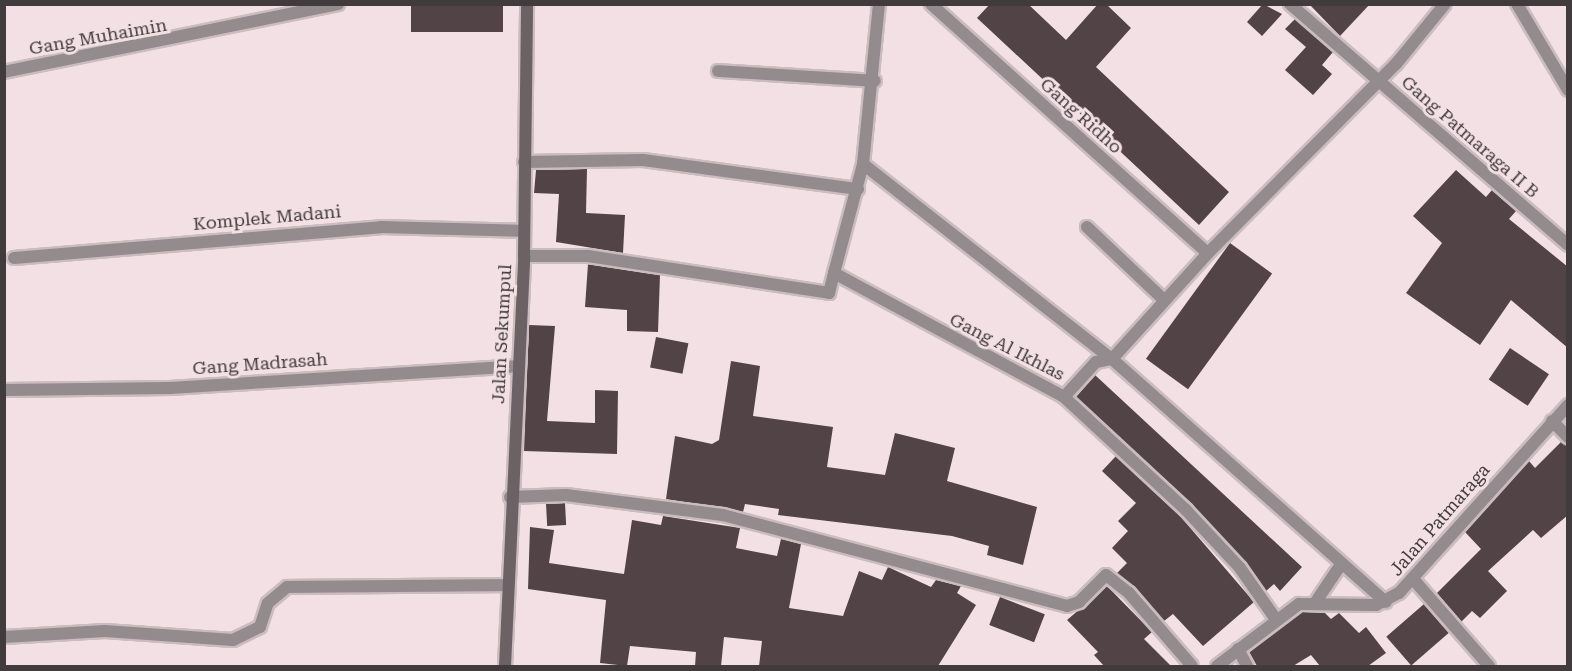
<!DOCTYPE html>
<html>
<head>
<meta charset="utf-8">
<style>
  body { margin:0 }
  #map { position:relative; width:1572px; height:671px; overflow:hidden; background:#f2e0e4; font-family:"Roboto Serif",serif }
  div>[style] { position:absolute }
  .building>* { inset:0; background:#524347; transform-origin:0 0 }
  .roads { filter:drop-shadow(2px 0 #cbbcbf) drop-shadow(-2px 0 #cbbcbf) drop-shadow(0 2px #cbbcbf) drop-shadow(0 -2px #cbbcbf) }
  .street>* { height:12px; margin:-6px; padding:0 6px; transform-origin:6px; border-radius:6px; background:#938b8d }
  .secondary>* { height:12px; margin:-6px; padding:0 6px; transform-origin:6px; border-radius:6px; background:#6c6164 }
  span { translate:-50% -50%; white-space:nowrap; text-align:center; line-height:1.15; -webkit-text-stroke:6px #f2e0e4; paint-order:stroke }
  .street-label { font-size:18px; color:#423b3d }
  .frame { position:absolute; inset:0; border:6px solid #423b3d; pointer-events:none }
</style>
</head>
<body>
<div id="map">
  <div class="building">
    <i style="left:411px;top:4px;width:92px;height:28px"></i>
    <i style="clip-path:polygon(990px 4px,1028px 4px,1066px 40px,1098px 4px,1106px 4px,1131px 28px,1096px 67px,1229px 192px,1199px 225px,977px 18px)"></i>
    <i style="clip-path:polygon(1263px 4px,1282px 14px,1262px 36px,1247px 22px)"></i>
    <i style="clip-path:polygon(1309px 4px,1370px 4px,1340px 36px)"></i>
    <i style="clip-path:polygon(1295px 19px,1333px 52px,1322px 65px,1332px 74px,1313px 95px,1285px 70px,1306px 47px,1285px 29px)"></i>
    <i style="clip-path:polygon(587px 169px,586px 213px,625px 215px,623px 253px,556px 242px,559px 194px,534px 193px,536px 170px)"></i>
    <i style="clip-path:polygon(1456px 170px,1486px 197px,1492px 190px,1516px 211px,1509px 219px,1568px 267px,1568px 348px,1511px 300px,1480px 345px,1406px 293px,1442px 243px,1413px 216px)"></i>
    <i style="left:1230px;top:243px;width:52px;height:143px;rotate:36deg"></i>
    <i style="clip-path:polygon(588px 264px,660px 275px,658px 332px,627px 331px,627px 310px,585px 307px)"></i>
    <i style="clip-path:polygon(529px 325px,555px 326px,547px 421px,595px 423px,595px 390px,618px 391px,617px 454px,524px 451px)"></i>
    <i style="left:656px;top:337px;width:33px;height:31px;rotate:11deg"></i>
    <i style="left:1510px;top:348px;width:47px;height:38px;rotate:34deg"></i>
    <i style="clip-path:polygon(731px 361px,760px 366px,753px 416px,833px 427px,827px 467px,885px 475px,895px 433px,955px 448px,947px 481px,1037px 507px,1023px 565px,987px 555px,989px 546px,952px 536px,778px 515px,779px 509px,745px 504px,743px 512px,666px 499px,675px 436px,712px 444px,719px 440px)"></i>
    <i style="clip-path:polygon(1095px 375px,1302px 567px,1280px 591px,1274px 584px,1266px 591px,1192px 504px,1076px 397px)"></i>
    <i style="clip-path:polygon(1561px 442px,1568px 445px,1568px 515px,1541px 538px,1533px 530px,1488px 571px,1507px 591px,1480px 618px,1472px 611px,1461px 622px,1437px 593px,1481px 549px,1465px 532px,1529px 461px,1535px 468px)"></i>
    <i style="clip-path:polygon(1116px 456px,1180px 516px,1254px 602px,1203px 646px,1173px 614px,1164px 621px,1117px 573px,1127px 563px,1112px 548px,1128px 531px,1118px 521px,1136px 503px,1102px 471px)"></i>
    <i style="left:565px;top:503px;width:22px;height:19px;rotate:87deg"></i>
    <i style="clip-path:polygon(663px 516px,740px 528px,736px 548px,777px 556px,781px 539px,801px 544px,789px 608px,843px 616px,859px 571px,882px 580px,888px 567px,931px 587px,936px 580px,961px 586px,957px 593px,976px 605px,938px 666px,759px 666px,762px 641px,724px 637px,721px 666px,695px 666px,696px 652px,630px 646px,627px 666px,600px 663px,606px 600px,528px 589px,530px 527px,554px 530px,549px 563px,624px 574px,632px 520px,661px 525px)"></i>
    <i style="clip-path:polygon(1107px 586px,1152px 632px,1144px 639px,1171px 666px,1104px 666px,1094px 655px,1098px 652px,1067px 620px)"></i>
    <i style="left:1000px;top:597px;width:48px;height:30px;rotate:21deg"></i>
    <i style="left:1424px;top:604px;width:38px;height:50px;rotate:49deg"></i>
    <i style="clip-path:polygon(1302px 612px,1325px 613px,1331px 619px,1339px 613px,1359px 633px,1366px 627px,1386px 653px,1368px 666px,1320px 666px,1311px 655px,1293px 666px,1257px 666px,1249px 652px)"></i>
  </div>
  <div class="roads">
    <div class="street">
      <i style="left:931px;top:4px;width:372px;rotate:42deg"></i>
      <i style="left:1290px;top:4px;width:368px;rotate:40.9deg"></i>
      <i style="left:1517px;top:4px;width:100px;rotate:59.3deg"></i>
      <i style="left:718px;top:71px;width:157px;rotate:3.6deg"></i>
      <i style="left:4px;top:72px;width:341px;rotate:-11.5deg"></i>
      <i style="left:524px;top:162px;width:119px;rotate:-1deg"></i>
      <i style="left:643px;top:160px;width:217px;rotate:7.7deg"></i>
      <i style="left:863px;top:164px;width:316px;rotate:38.1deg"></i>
      <i style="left:1112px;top:359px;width:366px;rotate:41.6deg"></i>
      <i style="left:1087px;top:227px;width:106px;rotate:43.5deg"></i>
      <i style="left:524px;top:256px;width:64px"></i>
      <i style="left:588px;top:256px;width:244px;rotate:8.7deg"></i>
      <i style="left:829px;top:293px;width:21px;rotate:-76deg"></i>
      <i style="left:834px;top:273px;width:261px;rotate:28.3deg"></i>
      <i style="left:1064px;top:397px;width:47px;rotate:-47.6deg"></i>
      <i style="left:1096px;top:362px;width:16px;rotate:-11deg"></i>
      <i style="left:1112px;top:359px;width:143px;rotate:-47.8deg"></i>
      <i style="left:1208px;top:253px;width:267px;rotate:-45.2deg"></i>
      <i style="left:1396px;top:64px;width:77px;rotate:-50.8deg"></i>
      <i style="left:14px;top:258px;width:368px;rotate:-4.8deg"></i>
      <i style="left:381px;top:227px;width:142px;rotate:1.6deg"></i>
      <i style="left:834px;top:273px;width:113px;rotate:-75.1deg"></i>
      <i style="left:863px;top:164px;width:161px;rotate:-84.3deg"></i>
      <i style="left:4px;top:390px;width:166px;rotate:-0.7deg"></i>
      <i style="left:170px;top:388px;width:348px;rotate:-3.6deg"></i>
      <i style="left:1064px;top:397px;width:166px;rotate:42.8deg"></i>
      <i style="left:1186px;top:510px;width:79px;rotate:47deg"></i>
      <i style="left:1240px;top:568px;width:61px;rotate:55deg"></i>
      <i style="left:1552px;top:421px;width:23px;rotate:45deg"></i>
      <i style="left:510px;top:497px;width:56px;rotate:-2deg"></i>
      <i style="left:566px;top:495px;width:158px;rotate:7.3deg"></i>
      <i style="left:723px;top:515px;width:356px;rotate:14.8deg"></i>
      <i style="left:1067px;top:606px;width:13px;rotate:-18deg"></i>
      <i style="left:1079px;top:602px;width:38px;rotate:-45deg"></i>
      <i style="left:1106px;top:575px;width:29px;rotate:38deg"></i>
      <i style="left:1129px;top:593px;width:96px;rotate:49.2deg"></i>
      <i style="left:1414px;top:580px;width:114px;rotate:48.9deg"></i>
      <i style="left:1315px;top:603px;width:45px;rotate:-56deg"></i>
      <i style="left:4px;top:637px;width:101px;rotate:-3.4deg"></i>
      <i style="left:105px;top:631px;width:128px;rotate:4deg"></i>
      <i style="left:233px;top:640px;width:30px;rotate:-26deg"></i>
      <i style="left:260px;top:627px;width:25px;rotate:-72deg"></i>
      <i style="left:268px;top:603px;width:25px;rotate:-40deg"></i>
      <i style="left:287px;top:587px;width:221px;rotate:-0.5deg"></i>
      <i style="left:1238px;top:649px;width:19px;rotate:62deg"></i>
      <i style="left:1217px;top:666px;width:103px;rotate:-37.1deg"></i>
      <i style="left:1299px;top:604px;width:77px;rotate:0.7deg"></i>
      <i style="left:1376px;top:605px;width:26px;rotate:-28deg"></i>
      <i style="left:1399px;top:593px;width:253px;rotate:-48deg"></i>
    </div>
    <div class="secondary">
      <i style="left:505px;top:666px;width:410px;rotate:-87.3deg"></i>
      <i style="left:524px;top:256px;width:252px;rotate:-89.3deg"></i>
    </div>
  </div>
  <div class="street-label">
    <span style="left:98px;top:37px;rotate:-10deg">Gang Muhaimin</span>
    <span style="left:1081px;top:116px;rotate:42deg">Gang Ridho</span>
    <span style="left:1470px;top:137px;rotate:41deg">Gang Patmaraga II B</span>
    <span style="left:267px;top:218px;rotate:-5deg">Komplek Madani</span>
    <span style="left:502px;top:334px;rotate:-87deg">Jalan Sekumpul</span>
    <span style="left:1007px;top:347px;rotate:27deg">Gang Al Ikhlas</span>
    <span style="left:260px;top:364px;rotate:-4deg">Gang Madrasah</span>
    <span style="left:1440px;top:520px;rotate:-49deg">Jalan Patmaraga</span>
  </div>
  <div class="frame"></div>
</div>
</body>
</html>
